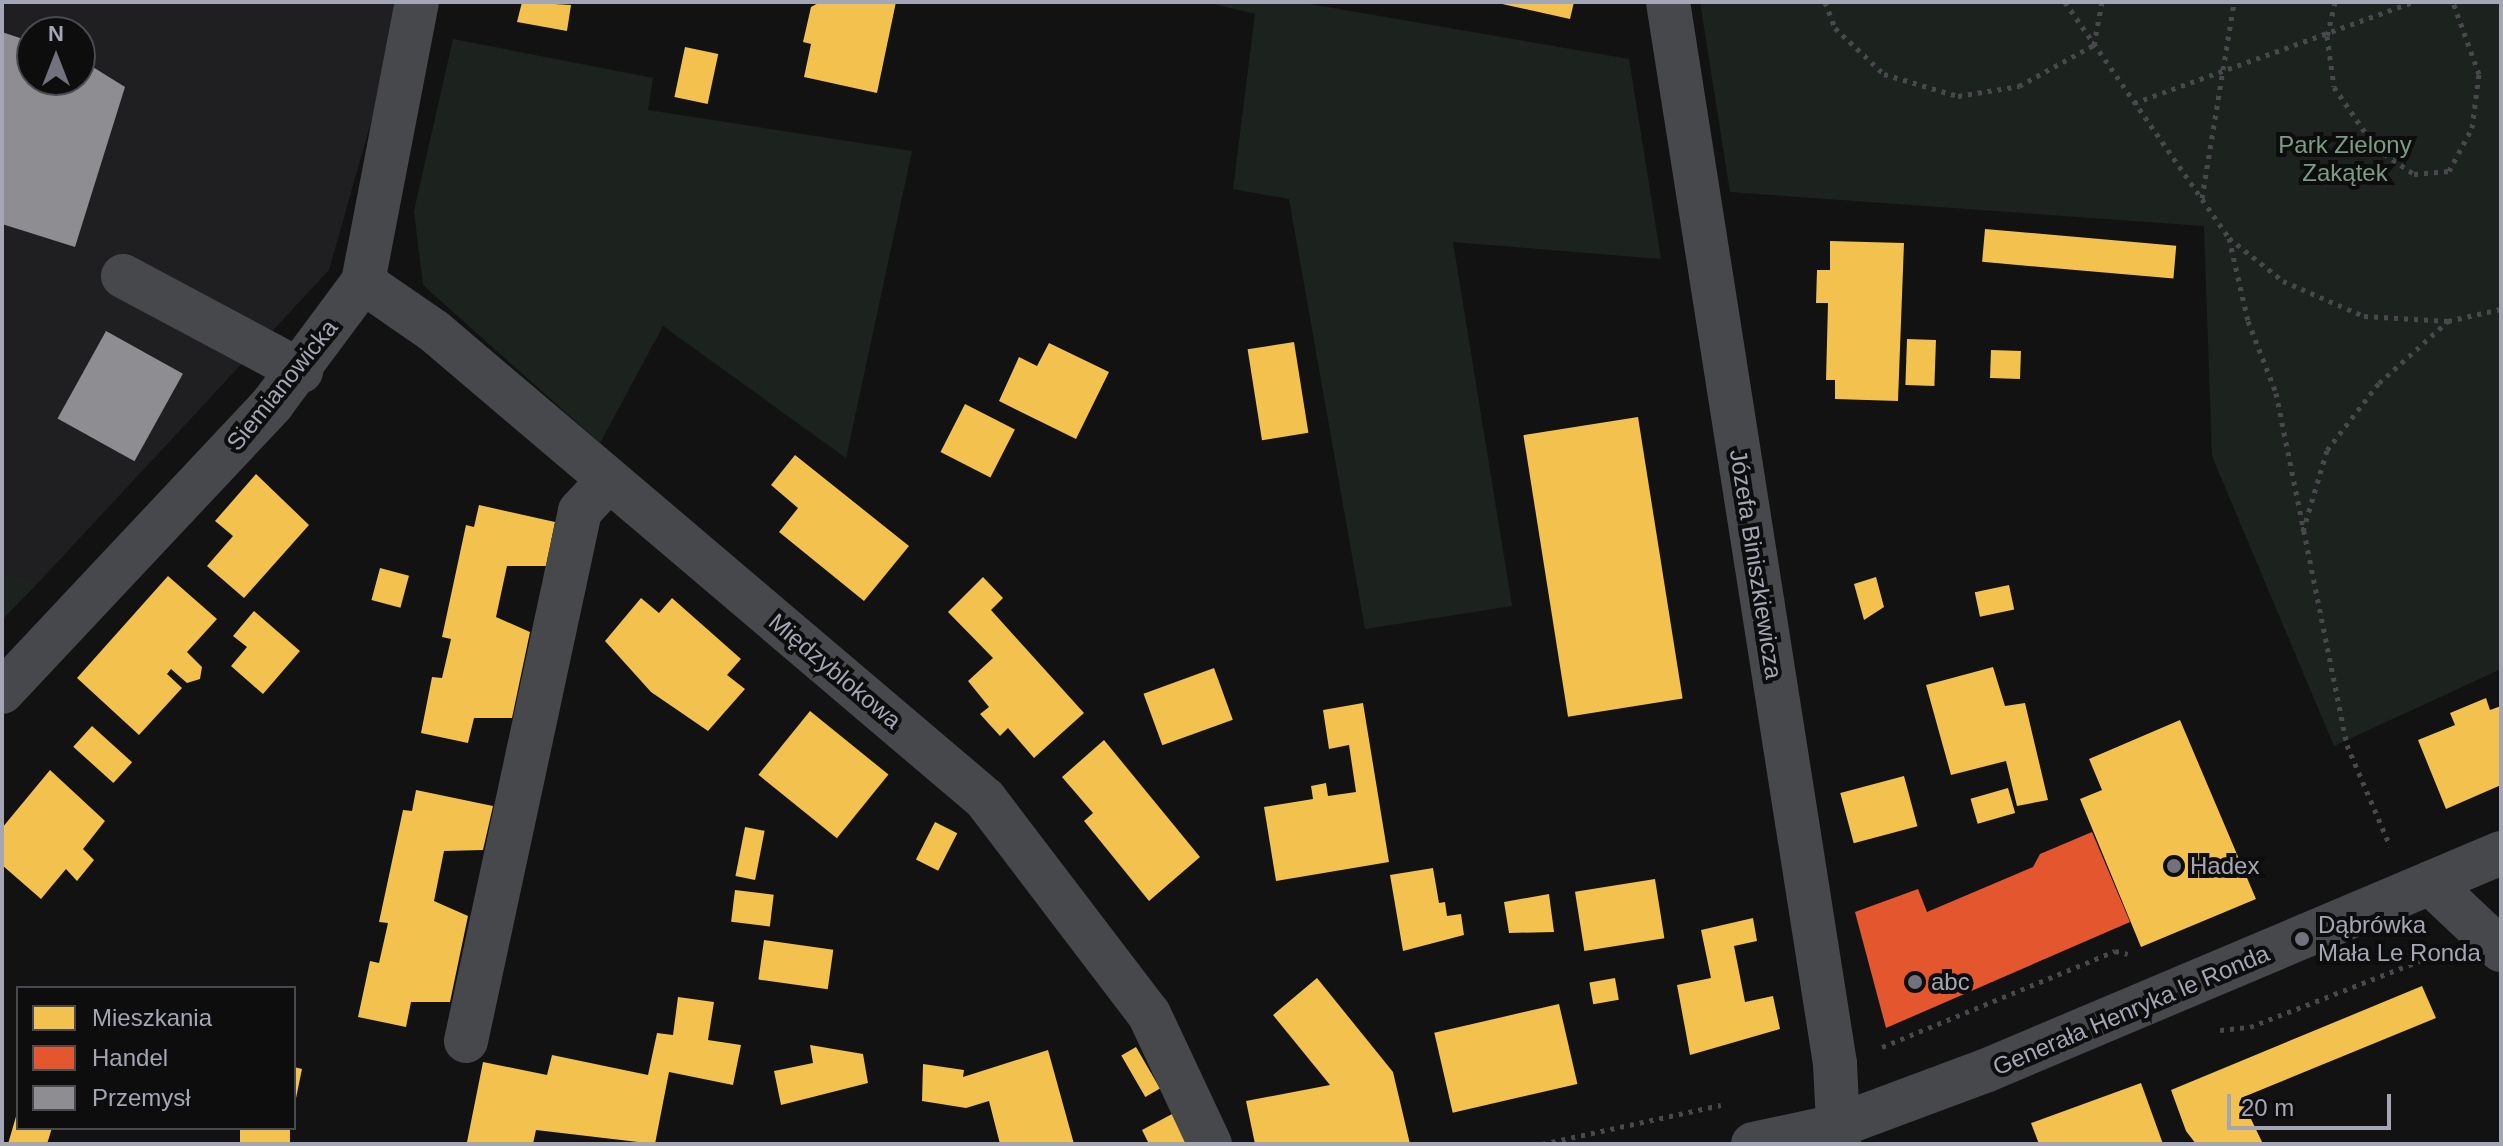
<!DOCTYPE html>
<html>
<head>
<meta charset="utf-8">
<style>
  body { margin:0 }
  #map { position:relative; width:2503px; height:1146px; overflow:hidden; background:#121213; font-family:Helvetica,sans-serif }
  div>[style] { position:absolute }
  .built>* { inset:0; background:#1f1f21 }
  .green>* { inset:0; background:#1c231e }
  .homes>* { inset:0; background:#f2c14e; transform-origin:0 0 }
  .shops>* { inset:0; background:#e4572e }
  .industry>* { inset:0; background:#8d8d92; transform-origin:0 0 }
  .path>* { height:5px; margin-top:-2.5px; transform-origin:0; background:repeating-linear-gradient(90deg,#48484d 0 4px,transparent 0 10px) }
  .minor>* { height:44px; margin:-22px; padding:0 22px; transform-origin:22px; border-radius:22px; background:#47484b }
  .dots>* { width:22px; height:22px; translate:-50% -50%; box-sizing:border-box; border:4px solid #0d0d0e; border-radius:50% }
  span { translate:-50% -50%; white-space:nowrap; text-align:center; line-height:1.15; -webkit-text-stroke:8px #0d0d0e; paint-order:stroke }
  .park-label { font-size:24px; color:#7c9d83 }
  .street-label { font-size:24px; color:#a4a6b3 }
  .poi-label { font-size:24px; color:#a4a6b3 }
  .left { translate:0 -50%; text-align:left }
  .frame { position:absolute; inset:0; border:4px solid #a4a6b3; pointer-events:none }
  .legend { position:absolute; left:16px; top:986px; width:280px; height:144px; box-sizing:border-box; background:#0d0d0e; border:2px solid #494a50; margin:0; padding:10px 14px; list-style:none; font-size:24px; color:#a4a6b3 }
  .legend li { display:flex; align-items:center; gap:16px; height:40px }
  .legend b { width:40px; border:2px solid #494a50 }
  .north { position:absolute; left:16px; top:16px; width:80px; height:80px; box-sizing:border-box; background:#0d0d0e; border:2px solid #494a50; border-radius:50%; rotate:0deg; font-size:22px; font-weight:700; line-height:32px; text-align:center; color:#a4a6b3 }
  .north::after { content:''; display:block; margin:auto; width:28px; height:36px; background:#71727b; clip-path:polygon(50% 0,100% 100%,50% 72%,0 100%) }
  .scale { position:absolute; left:2227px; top:1094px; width:164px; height:36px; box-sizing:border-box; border:4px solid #a4a6b3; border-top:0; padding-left:10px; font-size:24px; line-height:28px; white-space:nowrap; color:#a4a6b3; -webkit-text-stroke:6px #0d0d0e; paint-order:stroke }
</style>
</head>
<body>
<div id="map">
  <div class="built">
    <i style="clip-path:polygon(evenodd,2px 2px,405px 2px,329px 270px,38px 583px,2px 571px,2px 2px,32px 32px,80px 32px,80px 80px,32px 80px,32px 32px)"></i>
  </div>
  <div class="green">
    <i style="clip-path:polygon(1205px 2px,1298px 2px,1629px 59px,1661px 259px,1453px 242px,1512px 606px,1365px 629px,1289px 199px,1233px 189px,1255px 14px)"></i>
    <i style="clip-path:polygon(1700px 2px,2501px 2px,2501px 669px,2334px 746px,2212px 456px,2204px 226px,1730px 192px)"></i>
    <i style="clip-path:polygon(453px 39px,653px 78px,648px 110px,912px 151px,846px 458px,663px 326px,600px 443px,423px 285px,414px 211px)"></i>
    <i style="clip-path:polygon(2px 571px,38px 583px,2px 620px)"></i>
  </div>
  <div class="homes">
    <i style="clip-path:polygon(522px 2px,571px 5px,567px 31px,517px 22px)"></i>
    <i style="clip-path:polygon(820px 2px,896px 2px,877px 93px,804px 77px,811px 44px,803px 42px,811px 7px)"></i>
    <i style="clip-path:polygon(1493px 2px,1574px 2px,1570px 19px)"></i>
    <i style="left:685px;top:47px;width:34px;height:51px;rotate:12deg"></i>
    <i style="left:1985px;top:229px;width:192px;height:33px;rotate:5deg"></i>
    <i style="clip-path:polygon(1830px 241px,1904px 243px,1898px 401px,1835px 399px,1835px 380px,1826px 380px,1828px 303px,1816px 303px,1817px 270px,1830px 270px)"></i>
    <i style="left:1907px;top:339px;width:29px;height:46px;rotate:2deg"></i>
    <i style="left:1294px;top:342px;width:92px;height:47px;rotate:81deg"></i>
    <i style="clip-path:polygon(1049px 343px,1109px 372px,1076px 439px,999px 401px,1019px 357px,1037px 366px)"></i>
    <i style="left:1991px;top:350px;width:30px;height:28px;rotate:2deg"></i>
    <i style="left:965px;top:404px;width:56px;height:54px;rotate:27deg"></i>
    <i style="left:1638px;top:417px;width:285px;height:116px;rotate:81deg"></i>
    <i style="clip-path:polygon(795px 455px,909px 546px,864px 601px,779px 532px,798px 508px,771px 485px)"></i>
    <i style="clip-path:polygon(256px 474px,309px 525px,244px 598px,207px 566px,233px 536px,215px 521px)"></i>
    <i style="clip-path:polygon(479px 505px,555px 522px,546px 566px,507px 566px,496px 617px,530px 632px,512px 718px,474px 718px,468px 743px,421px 733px,432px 677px,442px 678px,451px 639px,442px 637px,466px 525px,474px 527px)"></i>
    <i style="left:380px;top:568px;width:30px;height:33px;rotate:15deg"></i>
    <i style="clip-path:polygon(168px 576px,217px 619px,187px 652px,202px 667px,200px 679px,187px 683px,171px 669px,167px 674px,182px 688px,139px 735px,77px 678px)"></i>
    <i style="clip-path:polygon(983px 577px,1003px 598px,991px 610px,1084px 713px,1034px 758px,1008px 728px,1000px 736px,980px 714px,989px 707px,968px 681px,993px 658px,948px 612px)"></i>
    <i style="clip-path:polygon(1876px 577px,1884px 607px,1864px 620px,1854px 584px)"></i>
    <i style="left:2009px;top:585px;width:25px;height:35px;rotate:78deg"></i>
    <i style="clip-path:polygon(641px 598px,659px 613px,672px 598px,741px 659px,727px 675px,745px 689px,708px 731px,651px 692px,605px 641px)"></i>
    <i style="clip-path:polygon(254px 611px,300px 651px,263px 694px,231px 666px,247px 647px,233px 636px)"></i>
    <i style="clip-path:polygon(1993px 667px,2005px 706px,2025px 703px,2048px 800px,2017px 806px,2006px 761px,1951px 775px,1926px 685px)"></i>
    <i style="left:1214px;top:668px;width:55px;height:75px;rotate:70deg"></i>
    <i style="clip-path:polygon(2486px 698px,2490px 710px,2501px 706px,2501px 785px,2446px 809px,2418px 740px,2455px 725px,2450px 713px)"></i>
    <i style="clip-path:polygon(1363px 703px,1389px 862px,1276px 881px,1264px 807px,1313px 799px,1311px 786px,1326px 783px,1328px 796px,1356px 792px,1349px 745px,1329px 749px,1323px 710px)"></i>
    <i style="left:810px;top:711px;width:101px;height:82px;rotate:39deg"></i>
    <i style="clip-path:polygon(2180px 720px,2256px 899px,2141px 947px,2080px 799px,2102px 790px,2089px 759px)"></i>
    <i style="left:92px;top:726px;width:54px;height:28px;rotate:42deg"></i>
    <i style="clip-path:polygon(1104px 740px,1200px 857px,1149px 901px,1084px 821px,1093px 813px,1062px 777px)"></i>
    <i style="clip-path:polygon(50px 770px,105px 821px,83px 849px,94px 860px,77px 881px,66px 869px,41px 899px,2px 865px,2px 828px)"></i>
    <i style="left:1904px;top:776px;width:52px;height:66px;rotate:75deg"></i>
    <i style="left:2008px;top:788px;width:26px;height:39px;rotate:74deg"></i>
    <i style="clip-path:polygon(416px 790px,493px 806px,483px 850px,444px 851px,434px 901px,468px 916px,450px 1002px,411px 1002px,406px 1027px,358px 1017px,370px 961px,379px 963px,388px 923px,379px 922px,403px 810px,412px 811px)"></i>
    <i style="left:935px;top:822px;width:25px;height:42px;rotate:27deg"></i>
    <i style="left:745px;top:827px;width:20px;height:50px;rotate:11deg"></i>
    <i style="clip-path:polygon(1433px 868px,1439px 903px,1445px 902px,1447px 916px,1461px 914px,1464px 935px,1403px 951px,1390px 875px)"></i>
    <i style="left:1655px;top:879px;width:60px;height:81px;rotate:81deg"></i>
    <i style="left:735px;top:890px;width:39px;height:32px;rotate:7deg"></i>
    <i style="clip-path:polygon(1549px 894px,1554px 932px,1509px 933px,1504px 902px)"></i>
    <i style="clip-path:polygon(1753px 918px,1757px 941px,1734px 946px,1745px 1002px,1773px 996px,1780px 1029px,1690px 1055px,1677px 985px,1711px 978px,1701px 930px)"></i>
    <i style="left:764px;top:940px;width:70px;height:40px;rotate:8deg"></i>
    <i style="clip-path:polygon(1317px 978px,1393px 1072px,1410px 1144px,1255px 1144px,1246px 1101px,1330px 1085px,1273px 1015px)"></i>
    <i style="left:1615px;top:978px;width:22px;height:26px;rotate:80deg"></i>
    <i style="clip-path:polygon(2422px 986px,2436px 1018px,2241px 1098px,2263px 1144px,2196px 1144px,2186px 1131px,2171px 1090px)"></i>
    <i style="clip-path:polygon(678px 997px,714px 1002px,708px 1040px,741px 1045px,733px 1085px,669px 1072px,655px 1144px,536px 1130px,533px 1144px,467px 1142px,483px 1062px,547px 1075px,552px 1055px,648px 1075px,657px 1033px,673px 1035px)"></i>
    <i style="left:1559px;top:1004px;width:82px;height:128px;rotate:77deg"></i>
    <i style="clip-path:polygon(810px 1045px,863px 1054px,868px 1083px,781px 1105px,774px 1071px,813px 1063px)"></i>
    <i style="left:1136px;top:1047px;width:48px;height:17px;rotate:60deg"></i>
    <i style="clip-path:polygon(1048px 1050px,1074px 1144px,1000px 1144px,989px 1101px,966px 1108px,922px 1101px,923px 1064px,964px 1070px,963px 1077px)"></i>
    <i style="clip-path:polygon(294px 1067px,302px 1069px,295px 1103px,294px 1103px)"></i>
    <i style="clip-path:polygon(2141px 1083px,2163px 1144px,2039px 1144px,2031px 1123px)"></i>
    <i style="clip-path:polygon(17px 1113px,18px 1128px,52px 1128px,47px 1144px,8px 1144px)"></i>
    <i style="clip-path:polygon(1174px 1113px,1191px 1144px,1149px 1144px,1142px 1130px)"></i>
    <i style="left:240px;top:1128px;width:50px;height:16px"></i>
  </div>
  <div class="shops">
    <i style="clip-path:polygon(2092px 832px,2130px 922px,1886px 1028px,1855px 912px,1918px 889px,1927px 912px,2033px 867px,2040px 854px)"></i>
  </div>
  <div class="industry">
    <i style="clip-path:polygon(2px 32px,32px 42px,32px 80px,80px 80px,80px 59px,125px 87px,75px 247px,2px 224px)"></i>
    <i style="left:106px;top:331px;width:88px;height:100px;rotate:29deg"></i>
  </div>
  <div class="path">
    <i style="left:1825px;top:2px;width:28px;rotate:69deg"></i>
    <i style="left:1835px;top:28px;width:67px;rotate:43.2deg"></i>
    <i style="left:1884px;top:74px;width:77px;rotate:16.6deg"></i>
    <i style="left:1958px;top:96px;width:62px;rotate:-9.3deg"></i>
    <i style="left:2019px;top:86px;width:85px;rotate:-28.7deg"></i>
    <i style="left:2094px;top:45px;width:44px;rotate:-79.5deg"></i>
    <i style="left:2065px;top:2px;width:287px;rotate:55.2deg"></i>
    <i style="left:2229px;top:238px;width:85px;rotate:77.1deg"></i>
    <i style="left:2248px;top:321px;width:77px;rotate:68.7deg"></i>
    <i style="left:2276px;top:393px;width:359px;rotate:78.6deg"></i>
    <i style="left:2347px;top:745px;width:110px;rotate:66.9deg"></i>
    <i style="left:2335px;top:2px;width:35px;rotate:103deg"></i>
    <i style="left:2327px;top:36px;width:51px;rotate:82.2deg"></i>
    <i style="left:2334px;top:87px;width:74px;rotate:55.5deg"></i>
    <i style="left:2376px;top:148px;width:46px;rotate:34.4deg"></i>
    <i style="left:2414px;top:174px;width:35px;rotate:-5deg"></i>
    <i style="left:2449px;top:171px;width:49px;rotate:-61.9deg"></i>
    <i style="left:2472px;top:128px;width:54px;rotate:-82.6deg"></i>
    <i style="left:2479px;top:74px;width:77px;rotate:-109.9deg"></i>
    <i style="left:2134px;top:103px;width:297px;rotate:-19.9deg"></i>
    <i style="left:2202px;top:198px;width:199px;rotate:-80.7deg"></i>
    <i style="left:2229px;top:238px;width:69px;rotate:38.5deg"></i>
    <i style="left:2283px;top:281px;width:88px;rotate:23.4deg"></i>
    <i style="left:2364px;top:316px;width:84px;rotate:3.4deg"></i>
    <i style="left:2448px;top:321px;width:54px;rotate:-12.8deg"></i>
    <i style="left:2303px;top:531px;width:84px;rotate:-73.5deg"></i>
    <i style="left:2327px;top:450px;width:85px;rotate:-52.2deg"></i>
    <i style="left:2379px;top:383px;width:93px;rotate:-41.9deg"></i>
    <i style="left:2220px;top:1030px;width:30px;rotate:-6deg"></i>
    <i style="left:2250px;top:1027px;width:195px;rotate:-21.3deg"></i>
    <i style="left:1882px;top:1047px;width:252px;rotate:-22.4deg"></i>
    <i style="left:2115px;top:951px;width:13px;rotate:13deg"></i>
    <i style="left:1542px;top:1144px;width:183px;rotate:-12.3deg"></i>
  </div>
  <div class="minor">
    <i style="left:1668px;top:2px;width:1075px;rotate:81.06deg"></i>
    <i style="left:1835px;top:1064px;width:80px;rotate:87.1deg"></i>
    <i style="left:123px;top:276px;width:202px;rotate:28.1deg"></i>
    <i style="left:363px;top:282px;width:86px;rotate:34.6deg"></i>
    <i style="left:434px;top:331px;width:723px;rotate:40.34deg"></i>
    <i style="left:985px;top:799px;width:270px;rotate:52.7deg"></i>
    <i style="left:1149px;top:1014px;width:144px;rotate:64.9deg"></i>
    <i style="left:2px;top:692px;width:396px;rotate:-46.8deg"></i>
    <i style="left:273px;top:403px;width:151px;rotate:-53.4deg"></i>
    <i style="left:363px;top:282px;width:285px;rotate:-79.1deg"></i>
    <i style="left:2430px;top:883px;width:98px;rotate:43.3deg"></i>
    <i style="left:466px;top:1041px;width:542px;rotate:-77.86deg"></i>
    <i style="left:580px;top:511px;width:42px;rotate:-46.9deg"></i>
    <i style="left:1753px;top:1144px;width:86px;rotate:-12.1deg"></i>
    <i style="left:1837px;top:1126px;width:158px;rotate:-20.4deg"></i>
    <i style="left:1985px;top:1071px;width:560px;rotate:-22.9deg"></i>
  </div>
  <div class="dots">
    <i style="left:2174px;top:866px;background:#71727b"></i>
    <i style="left:2302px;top:939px;background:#71727b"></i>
    <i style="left:1915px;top:982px;background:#71727b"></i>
  </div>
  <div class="park-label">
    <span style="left:2345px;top:159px">Park Zielony<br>Zakątek</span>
  </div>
  <div class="street-label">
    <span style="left:282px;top:385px;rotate:-51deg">Siemianowicka</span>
    <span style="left:1756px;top:564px;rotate:81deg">Józefa Biniszkiewicza</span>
    <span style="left:835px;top:671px;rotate:40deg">Międzyblokowa</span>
    <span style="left:2131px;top:1010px;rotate:-23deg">Generała Henryka le Ronda</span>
  </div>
  <div class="poi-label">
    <span class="left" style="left:2190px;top:866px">Hadex</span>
    <span class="left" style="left:2318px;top:939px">Dąbrówka<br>Mała Le Ronda</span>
    <span class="left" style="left:1931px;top:982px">abc</span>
  </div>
  <div class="frame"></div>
  <ul class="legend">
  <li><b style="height:22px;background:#f2c14e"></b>Mieszkania</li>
  <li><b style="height:22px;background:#e4572e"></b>Handel</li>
  <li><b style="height:22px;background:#8d8d92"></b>Przemysł</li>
  </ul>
  <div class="north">N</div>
  <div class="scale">20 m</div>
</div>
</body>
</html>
